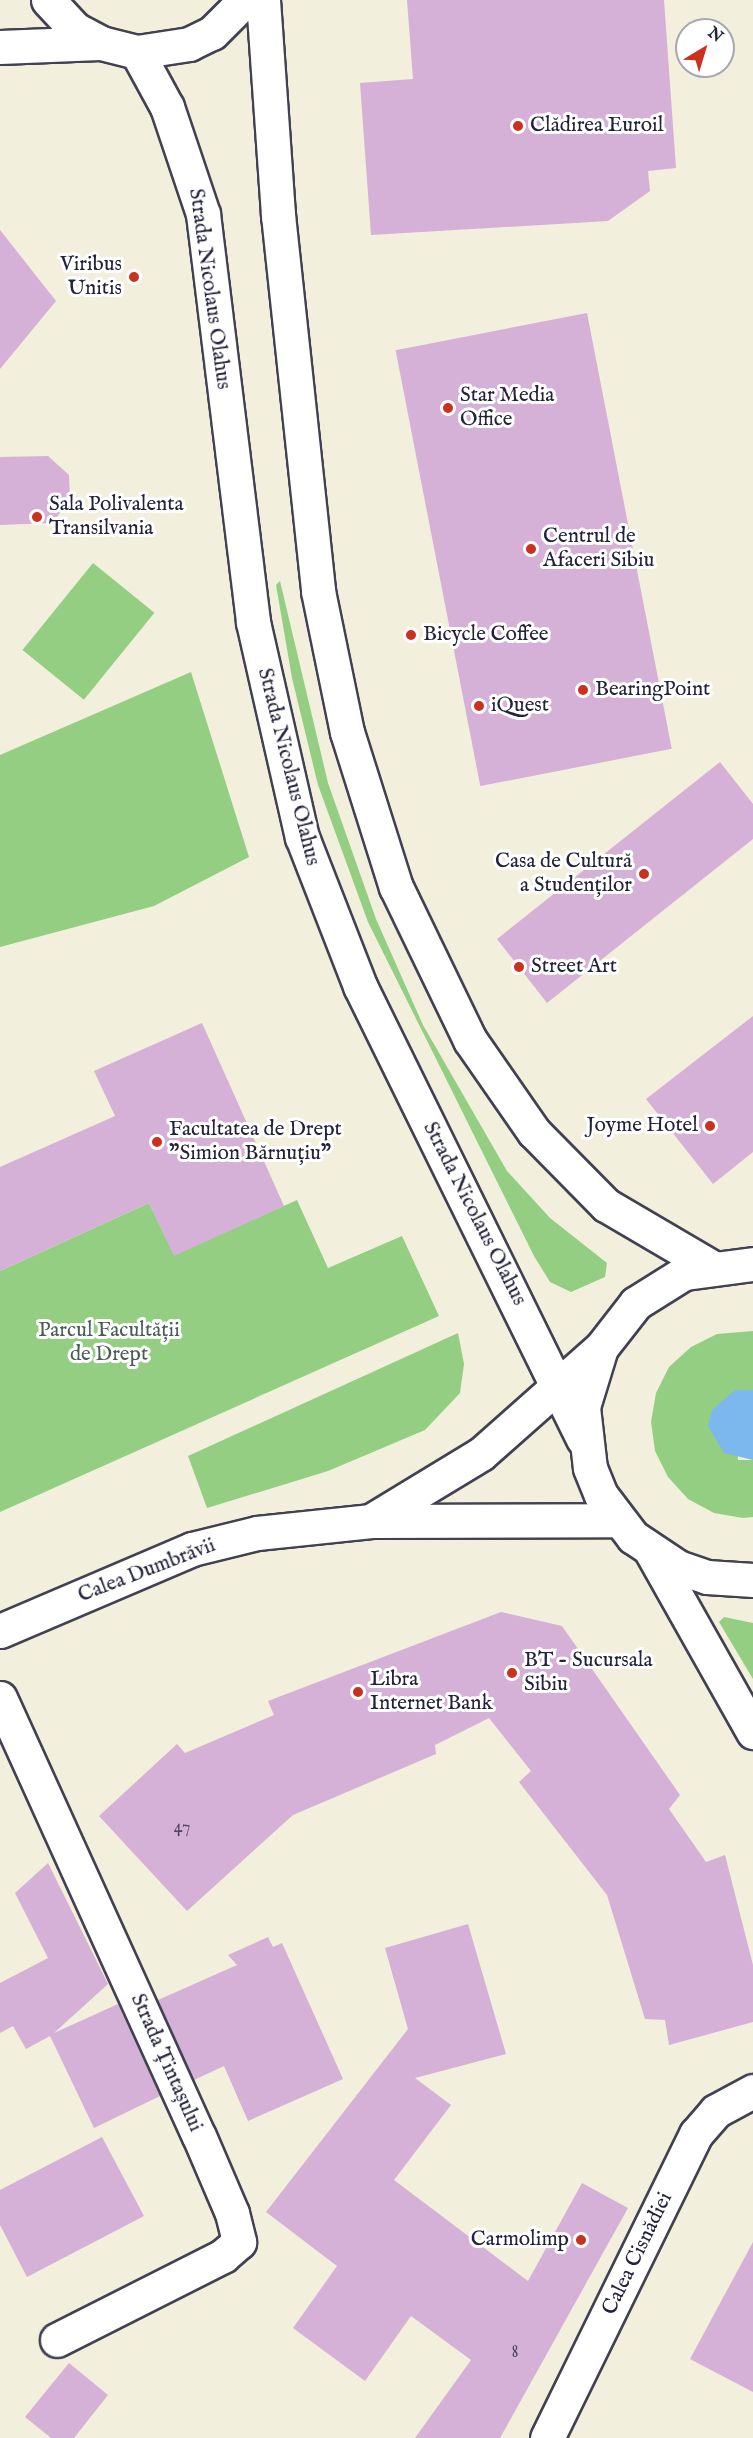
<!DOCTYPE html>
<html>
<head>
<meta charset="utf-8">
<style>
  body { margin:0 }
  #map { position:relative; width:753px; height:2438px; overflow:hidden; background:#f2efdc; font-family:"IM FELL English",serif }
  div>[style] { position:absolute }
  .green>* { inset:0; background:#94ce82; transform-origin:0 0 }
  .water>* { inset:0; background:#7cb7ed }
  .building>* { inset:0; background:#d5b0d7; transform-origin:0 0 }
  .roads { filter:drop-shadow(2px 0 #414153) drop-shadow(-2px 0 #414153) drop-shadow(0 2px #414153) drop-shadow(0 -2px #414153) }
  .street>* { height:33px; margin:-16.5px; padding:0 16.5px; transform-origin:16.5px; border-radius:16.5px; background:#fff }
  .secondary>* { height:33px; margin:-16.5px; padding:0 16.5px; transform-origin:16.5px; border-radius:16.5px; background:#fff }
  .primary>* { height:33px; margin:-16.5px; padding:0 16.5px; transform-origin:16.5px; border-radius:16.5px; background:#fff }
  .dots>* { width:16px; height:16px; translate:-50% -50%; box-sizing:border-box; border:3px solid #fff; border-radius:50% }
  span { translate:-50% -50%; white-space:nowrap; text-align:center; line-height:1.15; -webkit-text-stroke:6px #fff; paint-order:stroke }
  .number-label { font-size:18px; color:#4f4662 }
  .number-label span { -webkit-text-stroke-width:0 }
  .poi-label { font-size:21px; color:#22223b }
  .left { translate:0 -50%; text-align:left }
  .right { translate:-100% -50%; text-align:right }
  .street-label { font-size:21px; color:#22223b }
  .park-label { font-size:21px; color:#4a5e54 }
  .north { position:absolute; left:675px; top:18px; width:60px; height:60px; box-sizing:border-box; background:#fff; border:2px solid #a7a7b1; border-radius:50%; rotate:38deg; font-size:16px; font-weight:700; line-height:24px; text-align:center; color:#22223b }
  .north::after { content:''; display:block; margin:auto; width:21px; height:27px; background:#c8321e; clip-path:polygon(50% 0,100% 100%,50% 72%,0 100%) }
</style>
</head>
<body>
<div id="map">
  <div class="green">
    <i style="left:93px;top:563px;width:79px;height:112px;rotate:39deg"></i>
    <i style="clip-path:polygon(280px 581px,328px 783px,376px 919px,423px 1025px,507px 1171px,550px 1218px,607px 1263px,605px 1277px,571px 1292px,550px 1282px,534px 1256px,368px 922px,318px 785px,292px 678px,276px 585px)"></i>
    <i style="clip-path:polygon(191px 672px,249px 857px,154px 906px,0 947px,0 755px)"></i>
    <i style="clip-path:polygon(297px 1200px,328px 1268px,402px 1236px,439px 1316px,0 1512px,0 1271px,149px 1203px,174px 1255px)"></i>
    <i style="clip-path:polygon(753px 1331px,753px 1390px,735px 1390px,738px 1460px,753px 1460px,753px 1517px,743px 1518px,714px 1513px,688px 1499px,668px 1477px,655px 1451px,651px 1422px,656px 1393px,669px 1367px,691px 1347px,717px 1334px)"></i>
    <i style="clip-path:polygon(458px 1333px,464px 1364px,460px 1393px,425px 1430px,328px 1471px,207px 1508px,188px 1456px)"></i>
    <i style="clip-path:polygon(724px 1617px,753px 1623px,753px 1679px,719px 1622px)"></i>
  </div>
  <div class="water">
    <i style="clip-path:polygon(735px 1390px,753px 1390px,753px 1460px,724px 1453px,708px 1426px,712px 1410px)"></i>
  </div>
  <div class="building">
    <i style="clip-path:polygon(407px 0,664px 0,676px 168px,648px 171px,650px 191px,608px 221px,371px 235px,360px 83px,413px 79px)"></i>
    <i style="clip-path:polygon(0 230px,56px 301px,0 369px)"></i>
    <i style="left:587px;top:313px;width:444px;height:195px;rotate:79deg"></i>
    <i style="clip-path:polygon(48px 456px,69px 475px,70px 502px,51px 523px,0 525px,0 457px)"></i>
    <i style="clip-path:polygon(720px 762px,753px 804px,753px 839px,547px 1003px,497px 939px)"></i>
    <i style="clip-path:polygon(753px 1016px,753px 1152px,713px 1184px,646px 1099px)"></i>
    <i style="clip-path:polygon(202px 1023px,284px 1206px,174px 1256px,149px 1203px,0 1271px,0 1167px,115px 1116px,94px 1071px)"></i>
    <i style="clip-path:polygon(501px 1612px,562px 1626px,680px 1795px,669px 1809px,706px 1862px,725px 1855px,753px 1965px,753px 2022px,669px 2045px,665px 2020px,645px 2019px,607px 1895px,519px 1782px,531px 1771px,489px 1718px,435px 1745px,436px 1754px,293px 1815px,187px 1911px,99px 1816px,177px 1744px,185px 1753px,274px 1715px,268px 1701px)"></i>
    <i style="clip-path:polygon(48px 1863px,108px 1984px,54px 2033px,118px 2004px,160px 2096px,94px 2128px,50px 2036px,26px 2049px,13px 2026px,0 2033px,0 1983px,48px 1958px,15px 1893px)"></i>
    <i style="clip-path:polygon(468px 1924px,506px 2054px,415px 2078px,451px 2105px,394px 2180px,528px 2281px,582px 2183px,628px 2208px,500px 2438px,415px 2438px,471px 2360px,411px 2316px,365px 2381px,293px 2328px,337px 2266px,266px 2212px,408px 2029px,385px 1948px)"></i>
    <i style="clip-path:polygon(268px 1937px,273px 1947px,282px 1943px,343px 2079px,248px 2121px,224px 2066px,194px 2080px,158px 2000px,237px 1965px,228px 1955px)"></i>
    <i style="clip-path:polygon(102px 2137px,144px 2216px,27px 2277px,0 2225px,0 2190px)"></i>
    <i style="clip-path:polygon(753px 2242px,753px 2392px,690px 2359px)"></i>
    <i style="clip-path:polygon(69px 2363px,108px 2395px,74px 2438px,51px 2438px,25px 2417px)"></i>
  </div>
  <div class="roads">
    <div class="street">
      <i style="left:0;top:1698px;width:481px;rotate:65.6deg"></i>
      <i style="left:199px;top:2136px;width:84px;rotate:66.8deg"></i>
      <i style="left:232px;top:2213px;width:30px;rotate:76deg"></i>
      <i style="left:239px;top:2242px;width:21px;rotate:139deg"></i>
      <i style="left:223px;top:2256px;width:186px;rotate:153.2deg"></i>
    </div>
    <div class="secondary">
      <i style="left:48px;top:0;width:40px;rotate:47deg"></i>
      <i style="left:75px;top:29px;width:30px;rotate:28deg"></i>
      <i style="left:101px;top:43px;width:37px;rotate:14deg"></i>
      <i style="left:137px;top:52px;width:53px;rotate:-8.7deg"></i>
      <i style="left:189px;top:44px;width:25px;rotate:-26deg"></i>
      <i style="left:212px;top:33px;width:47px;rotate:-45deg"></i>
      <i style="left:263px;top:0;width:216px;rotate:86deg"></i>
      <i style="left:278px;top:215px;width:378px;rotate:83.9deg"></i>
      <i style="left:318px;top:591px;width:144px;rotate:78.4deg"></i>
      <i style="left:347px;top:732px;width:163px;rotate:72.5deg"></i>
      <i style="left:396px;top:887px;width:170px;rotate:64.2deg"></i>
      <i style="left:470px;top:1040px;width:112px;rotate:55.2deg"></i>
      <i style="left:534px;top:1132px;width:103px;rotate:45.4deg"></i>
      <i style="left:606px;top:1205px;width:121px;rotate:30.4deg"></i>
      <i style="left:0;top:47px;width:100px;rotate:-2.3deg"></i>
      <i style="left:137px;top:52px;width:63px;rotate:61.4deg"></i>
      <i style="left:167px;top:107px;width:113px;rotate:71.4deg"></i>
      <i style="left:203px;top:214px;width:411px;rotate:83deg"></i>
      <i style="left:253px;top:622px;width:221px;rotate:77.2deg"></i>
      <i style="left:302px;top:837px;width:160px;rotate:68.7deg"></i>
      <i style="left:360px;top:986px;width:505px;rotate:63.79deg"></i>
      <i style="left:547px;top:2438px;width:339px;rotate:-63.9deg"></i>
      <i style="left:696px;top:2134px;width:30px;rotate:-49deg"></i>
      <i style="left:716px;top:2111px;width:42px;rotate:-28.4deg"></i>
    </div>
    <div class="primary">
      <i style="left:753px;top:1264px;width:70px;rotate:172.6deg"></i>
      <i style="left:684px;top:1273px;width:57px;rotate:148deg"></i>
      <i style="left:636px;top:1303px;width:57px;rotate:127.9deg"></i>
      <i style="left:601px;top:1348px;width:62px;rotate:107deg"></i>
      <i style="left:583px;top:1407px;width:61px;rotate:83.5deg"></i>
      <i style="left:590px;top:1468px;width:29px;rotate:68deg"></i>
      <i style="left:601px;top:1495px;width:53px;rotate:52.7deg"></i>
      <i style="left:633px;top:1537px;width:54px;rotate:33.7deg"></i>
      <i style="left:678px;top:1567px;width:31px;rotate:19deg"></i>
      <i style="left:707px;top:1577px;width:46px;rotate:3.7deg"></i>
      <i style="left:372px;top:1520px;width:127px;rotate:-31.2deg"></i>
      <i style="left:481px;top:1454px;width:160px;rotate:-41.5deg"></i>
      <i style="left:651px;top:1551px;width:208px;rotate:60.6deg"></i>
      <i style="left:0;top:1631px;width:209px;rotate:-23.1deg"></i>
      <i style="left:192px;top:1549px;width:67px;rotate:-13.8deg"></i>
      <i style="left:257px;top:1533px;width:115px;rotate:-6deg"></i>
      <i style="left:371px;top:1521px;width:246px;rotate:-0.2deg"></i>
    </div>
  </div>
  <div class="dots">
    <i style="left:518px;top:126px;background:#c8321e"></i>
    <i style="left:134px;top:277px;background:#c8321e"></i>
    <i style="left:448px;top:408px;background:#c8321e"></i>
    <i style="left:37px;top:517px;background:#c8321e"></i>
    <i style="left:531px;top:549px;background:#c8321e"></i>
    <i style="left:411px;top:635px;background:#c8321e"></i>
    <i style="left:583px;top:690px;background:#c8321e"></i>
    <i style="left:479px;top:706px;background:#c8321e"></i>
    <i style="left:644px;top:874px;background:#c8321e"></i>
    <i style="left:519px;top:967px;background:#c8321e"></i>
    <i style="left:710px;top:1126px;background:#c8321e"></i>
    <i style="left:157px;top:1142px;background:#c8321e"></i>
    <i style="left:512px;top:1673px;background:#c8321e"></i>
    <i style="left:358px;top:1692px;background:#c8321e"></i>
    <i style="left:581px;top:2240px;background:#c8321e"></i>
  </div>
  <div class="number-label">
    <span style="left:182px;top:1828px">47</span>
    <span style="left:515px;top:2353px">8</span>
  </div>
  <div class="poi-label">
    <span class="left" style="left:530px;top:126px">Clădirea Euroil</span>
    <span class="right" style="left:122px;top:277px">Viribus<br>Unitis</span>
    <span class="left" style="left:460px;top:408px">Star Media<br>Office</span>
    <span class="left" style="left:49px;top:517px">Sala Polivalenta<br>Transilvania</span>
    <span class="left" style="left:543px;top:549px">Centrul de<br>Afaceri Sibiu</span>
    <span class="left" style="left:423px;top:635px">Bicycle Coffee</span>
    <span class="left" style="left:595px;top:690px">BearingPoint</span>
    <span class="left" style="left:491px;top:706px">iQuest</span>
    <span class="right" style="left:632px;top:874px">Casa de Cultură<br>a Studenților</span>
    <span class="left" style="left:531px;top:967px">Street Art</span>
    <span class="right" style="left:698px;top:1126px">Joyme Hotel</span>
    <span class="left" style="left:169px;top:1142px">Facultatea de Drept<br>"Simion Bărnuțiu"</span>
    <span class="left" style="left:524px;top:1673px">BT - Sucursala<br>Sibiu</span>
    <span class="left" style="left:370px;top:1692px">Libra<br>Internet Bank</span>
    <span class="right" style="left:569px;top:2240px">Carmolimp</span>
  </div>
  <div class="street-label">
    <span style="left:209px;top:289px;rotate:82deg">Strada Nicolaus Olahus</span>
    <span style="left:288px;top:767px;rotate:76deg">Strada Nicolaus Olahus</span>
    <span style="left:474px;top:1214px;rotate:63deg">Strada Nicolaus Olahus</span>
    <span style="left:147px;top:1571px;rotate:-21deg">Calea Dumbrăvii</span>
    <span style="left:166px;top:2063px;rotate:66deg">Strada Țintașului</span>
    <span style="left:638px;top:2254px;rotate:-64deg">Calea Cisnădiei</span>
  </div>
  <div class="park-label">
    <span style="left:109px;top:1343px">Parcul Facultății<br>de Drept</span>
  </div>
  <div class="north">N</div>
</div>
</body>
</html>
